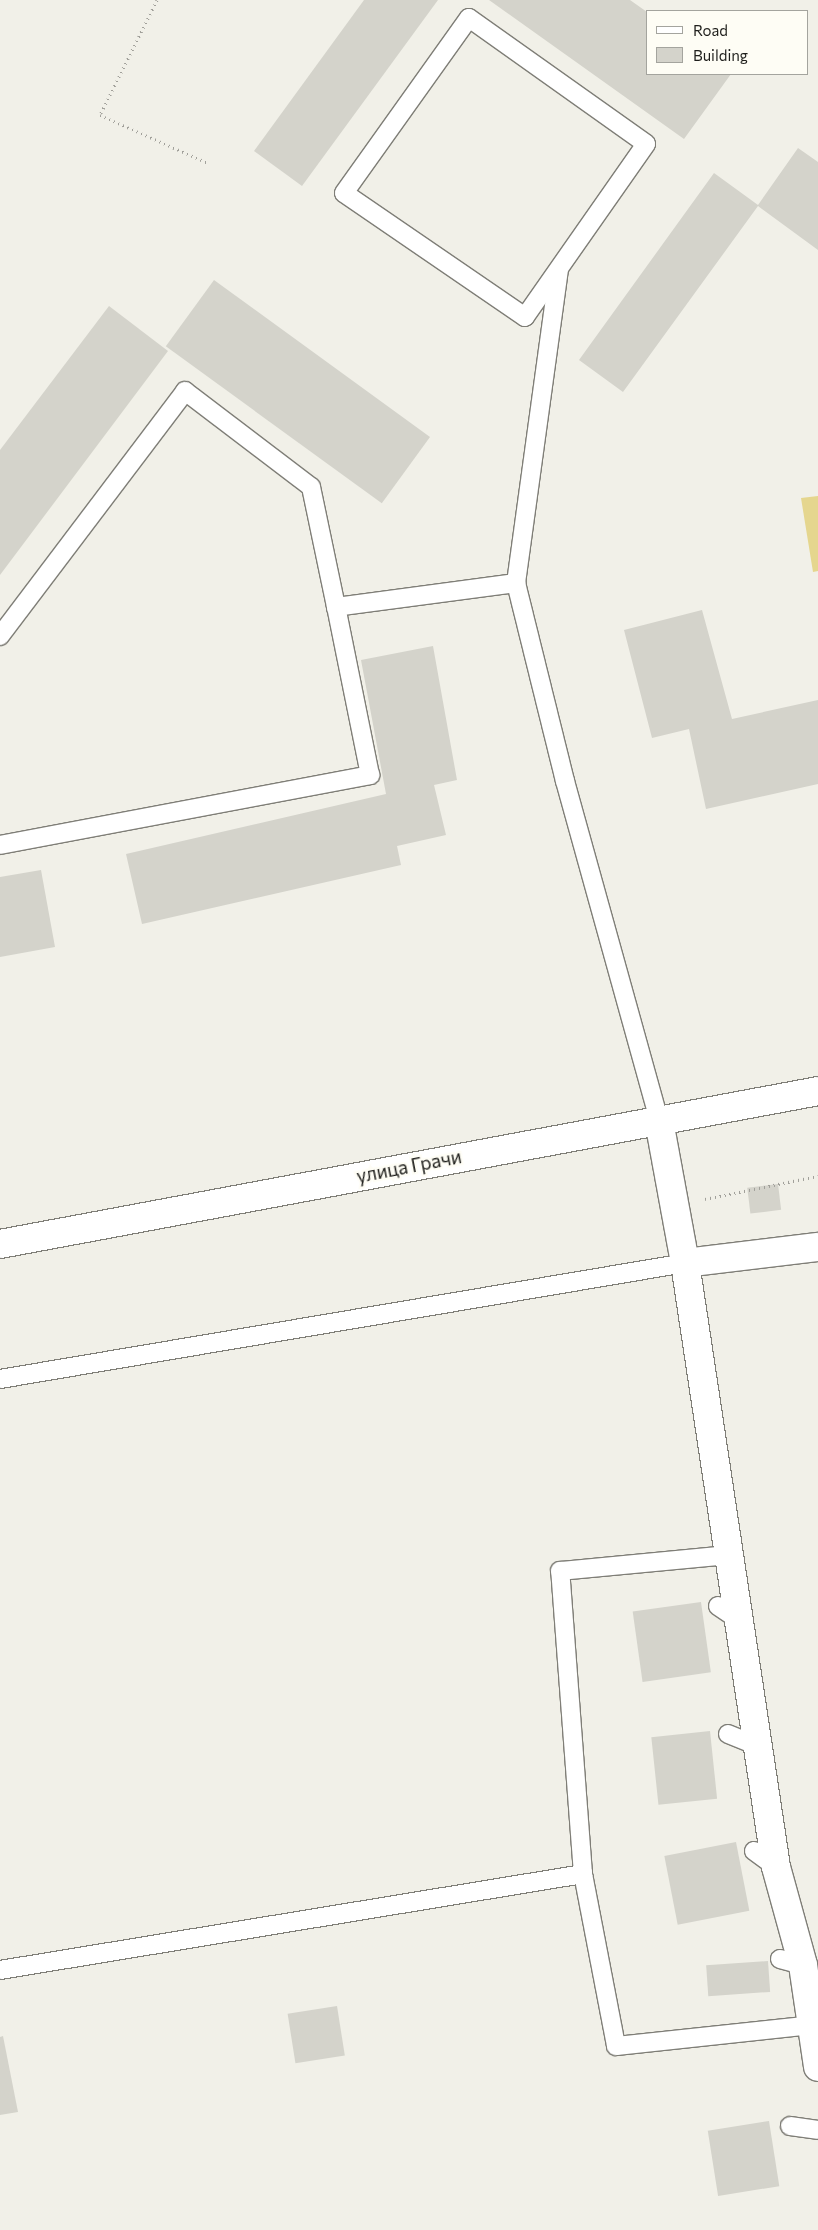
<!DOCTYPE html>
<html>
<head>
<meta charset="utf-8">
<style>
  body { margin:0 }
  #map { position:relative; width:818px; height:2230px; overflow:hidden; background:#f1f0e8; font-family:Commissioner,sans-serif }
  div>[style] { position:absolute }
  .green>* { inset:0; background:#e5d68e }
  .building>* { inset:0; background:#d4d3cb; transform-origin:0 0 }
  .path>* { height:3px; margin-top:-1.5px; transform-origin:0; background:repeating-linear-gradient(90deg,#a1a09a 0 1px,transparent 0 5px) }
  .roads { filter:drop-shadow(1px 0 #7f7e77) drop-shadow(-1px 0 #7f7e77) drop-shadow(0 1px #7f7e77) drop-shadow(0 -1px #7f7e77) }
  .service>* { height:18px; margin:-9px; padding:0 9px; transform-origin:9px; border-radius:9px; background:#fff }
  .minor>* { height:28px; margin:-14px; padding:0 14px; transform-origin:14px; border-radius:14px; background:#fff }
  .tertiary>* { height:28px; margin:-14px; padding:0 14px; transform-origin:14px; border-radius:14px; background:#fff }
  span { translate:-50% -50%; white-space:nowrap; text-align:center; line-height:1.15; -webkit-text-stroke:4.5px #fefdf5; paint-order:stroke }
  .street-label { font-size:19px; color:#1e1e1b }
  .legend { position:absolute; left:646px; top:10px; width:162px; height:65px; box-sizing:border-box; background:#fefdf5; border:1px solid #a4a49e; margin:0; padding:6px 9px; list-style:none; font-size:15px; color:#1e1e1b }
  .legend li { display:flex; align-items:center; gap:10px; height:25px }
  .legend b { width:25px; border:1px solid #a4a49e }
</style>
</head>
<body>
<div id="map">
  <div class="green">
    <i style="clip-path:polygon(818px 496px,818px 571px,813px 572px,801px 498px)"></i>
  </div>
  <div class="building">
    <i style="clip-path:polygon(364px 0,438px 0,302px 186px,254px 151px)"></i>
    <i style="clip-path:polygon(489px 0,630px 0,647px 12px,647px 74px,731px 74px,684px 139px)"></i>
    <i style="clip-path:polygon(798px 148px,818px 162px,818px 250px,758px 206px,623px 392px,579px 360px,714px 173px,758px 205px)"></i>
    <i style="left:214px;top:280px;width:267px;height:82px;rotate:36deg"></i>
    <i style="clip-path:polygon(109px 306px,168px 351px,0 575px,0 450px)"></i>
    <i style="clip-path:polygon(702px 610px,732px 719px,818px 700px,818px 784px,706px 809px,689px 729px,652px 738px,624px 630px)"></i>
    <i style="clip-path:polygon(433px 646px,457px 780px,434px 785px,446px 835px,397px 846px,401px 865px,142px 924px,126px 854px,386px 794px,361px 660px)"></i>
    <i style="clip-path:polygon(41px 870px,55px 947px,0 957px,0 877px)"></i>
    <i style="left:778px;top:1184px;width:26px;height:31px;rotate:83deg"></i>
    <i style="left:701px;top:1602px;width:71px;height:69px;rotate:82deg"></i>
    <i style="left:710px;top:1731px;width:68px;height:59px;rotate:84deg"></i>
    <i style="left:736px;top:1842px;width:70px;height:73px;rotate:79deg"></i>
    <i style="left:768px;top:1961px;width:31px;height:62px;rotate:86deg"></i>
    <i style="left:337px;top:2006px;width:50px;height:50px;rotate:81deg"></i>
    <i style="clip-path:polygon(3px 2036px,18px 2112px,0 2115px,0 2037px)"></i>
    <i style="left:769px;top:2121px;width:66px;height:62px;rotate:81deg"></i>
  </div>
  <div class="path">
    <i style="left:157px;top:0;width:128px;rotate:116.4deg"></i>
    <i style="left:100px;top:115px;width:118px;rotate:24deg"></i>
    <i style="left:705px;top:1199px;width:115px;rotate:-11.5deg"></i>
  </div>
  <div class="roads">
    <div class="service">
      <i style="left:469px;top:18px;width:217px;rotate:35.4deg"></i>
      <i style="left:646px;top:144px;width:211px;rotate:125deg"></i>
      <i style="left:525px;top:317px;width:219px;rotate:-145.6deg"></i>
      <i style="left:344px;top:193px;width:215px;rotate:-54.5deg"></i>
      <i style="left:516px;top:583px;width:315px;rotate:-82.2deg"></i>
      <i style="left:0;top:636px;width:307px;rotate:-52.9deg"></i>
      <i style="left:185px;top:391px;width:158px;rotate:37.3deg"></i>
      <i style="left:311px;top:487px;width:123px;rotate:78.2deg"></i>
      <i style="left:0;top:845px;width:377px;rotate:-10.7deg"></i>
      <i style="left:370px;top:775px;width:171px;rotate:-101.4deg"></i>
      <i style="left:336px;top:607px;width:182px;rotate:-7.6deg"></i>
      <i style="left:516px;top:583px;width:204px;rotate:76.1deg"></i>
      <i style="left:565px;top:781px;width:353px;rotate:74.5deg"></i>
      <i style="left:0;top:1379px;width:695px;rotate:-9.61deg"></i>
      <i style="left:718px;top:1606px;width:25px;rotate:34deg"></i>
      <i style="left:728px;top:1734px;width:32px;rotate:22deg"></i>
      <i style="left:754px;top:1851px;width:27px;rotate:36deg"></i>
      <i style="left:583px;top:1874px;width:175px;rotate:79.1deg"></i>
      <i style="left:616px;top:2046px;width:197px;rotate:-6.1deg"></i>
      <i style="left:780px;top:1959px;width:24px;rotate:15deg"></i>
      <i style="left:0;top:1970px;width:591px;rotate:-9.35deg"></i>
      <i style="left:583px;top:1874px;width:304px;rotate:-94.3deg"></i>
      <i style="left:560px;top:1571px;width:171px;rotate:-5.4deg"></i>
      <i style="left:790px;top:2126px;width:28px;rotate:8deg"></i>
    </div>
    <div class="minor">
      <i style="left:659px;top:1121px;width:144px;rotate:79.6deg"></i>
      <i style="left:685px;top:1263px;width:134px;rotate:-6.9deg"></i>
      <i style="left:685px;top:1263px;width:611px;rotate:81.43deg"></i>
      <i style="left:776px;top:1867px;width:102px;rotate:74.6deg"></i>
      <i style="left:803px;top:1965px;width:103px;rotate:81.6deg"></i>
    </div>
    <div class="tertiary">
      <i style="left:0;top:1244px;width:832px;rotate:-10.59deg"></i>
    </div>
  </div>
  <div class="street-label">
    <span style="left:409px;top:1166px;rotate:-11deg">улица Грачи</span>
  </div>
  <ul class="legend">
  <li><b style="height:6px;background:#fff"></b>Road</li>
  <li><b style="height:14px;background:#d4d3cb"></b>Building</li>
  </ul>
</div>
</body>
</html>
